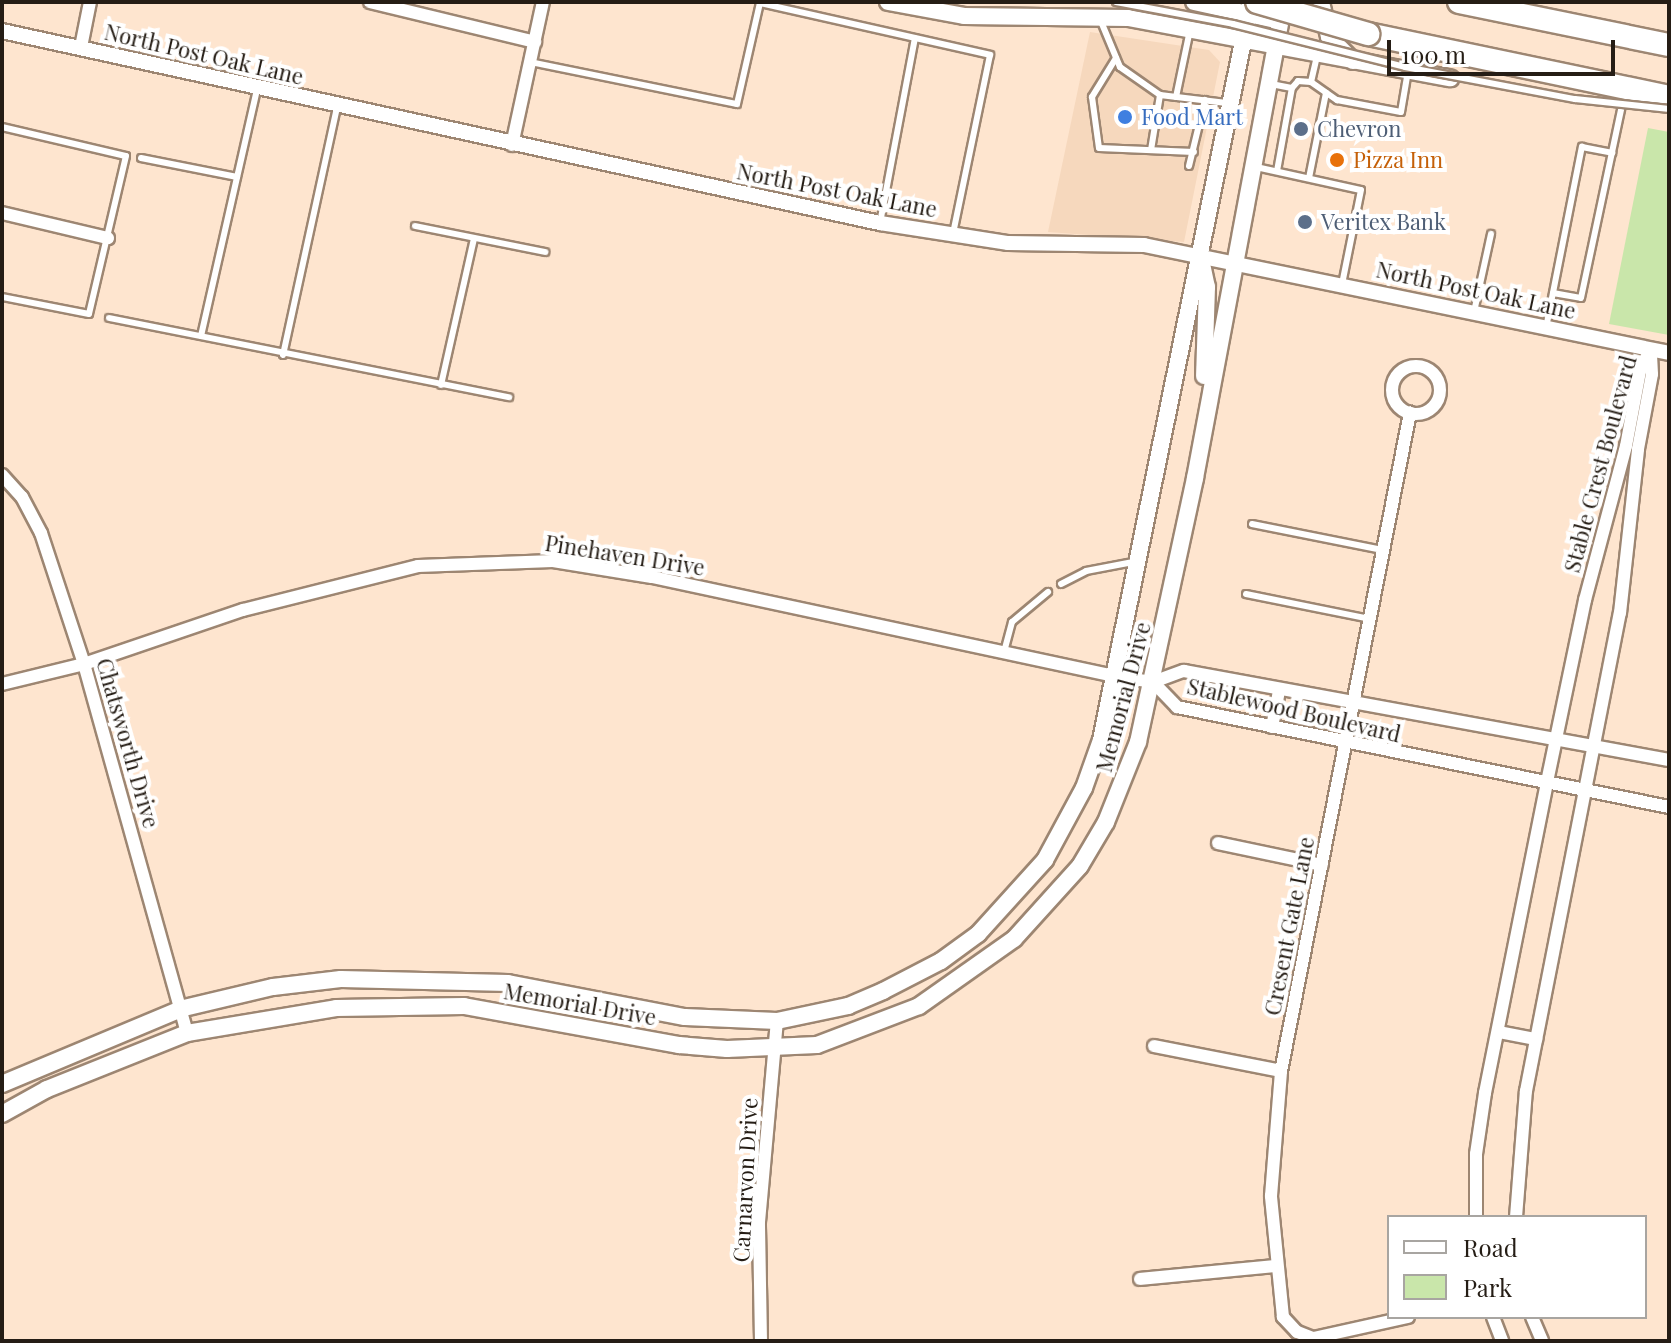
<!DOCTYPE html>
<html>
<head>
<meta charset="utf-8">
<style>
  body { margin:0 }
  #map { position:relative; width:1671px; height:1343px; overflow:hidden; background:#fee5cf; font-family:"Playfair Display",serif }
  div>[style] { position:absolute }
  .built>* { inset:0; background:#f6d8bd }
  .green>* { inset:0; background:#c9e6aa }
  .roads { filter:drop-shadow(2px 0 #9d8672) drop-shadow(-2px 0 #9d8672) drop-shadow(0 2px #9d8672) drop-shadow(0 -2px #9d8672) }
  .service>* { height:6px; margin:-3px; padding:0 3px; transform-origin:3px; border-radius:3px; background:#fff }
  .minor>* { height:12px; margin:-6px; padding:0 6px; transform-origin:6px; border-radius:6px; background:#fff }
  .minor>.ring { margin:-6px; padding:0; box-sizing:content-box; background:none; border:12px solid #fff; border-radius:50% }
  .tertiary>* { height:14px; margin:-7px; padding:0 7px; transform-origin:7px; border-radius:7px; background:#fff }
  .secondary>* { height:16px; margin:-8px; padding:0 8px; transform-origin:8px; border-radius:8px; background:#fff }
  .motorway>* { height:22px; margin:-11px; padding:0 11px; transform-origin:11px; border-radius:11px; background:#fff }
  .bridges { filter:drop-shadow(2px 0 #9d8672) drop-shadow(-2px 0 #9d8672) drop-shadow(0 2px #9d8672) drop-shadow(0 -2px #9d8672) }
  .service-bridge>* { height:6px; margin:-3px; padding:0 3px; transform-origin:3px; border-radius:3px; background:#fff }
  .motorway-bridge>* { height:22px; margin:-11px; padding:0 11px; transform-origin:11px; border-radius:11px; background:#fff }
  .dots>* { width:22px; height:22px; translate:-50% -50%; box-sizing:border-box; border:4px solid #fff; border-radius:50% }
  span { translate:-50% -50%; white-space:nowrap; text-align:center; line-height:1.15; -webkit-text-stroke:8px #fff; paint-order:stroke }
  .street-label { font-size:22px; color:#251d15 }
  .shop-label { font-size:22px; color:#366cbe }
  .left { translate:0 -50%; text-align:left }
  .service-label { font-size:22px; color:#4e5e75 }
  .food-label { font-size:22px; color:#c56008 }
  .frame { position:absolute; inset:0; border:4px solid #251d15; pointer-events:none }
  .legend { position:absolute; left:1387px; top:1215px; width:260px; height:104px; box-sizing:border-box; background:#fff; border:2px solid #a8a5a1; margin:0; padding:10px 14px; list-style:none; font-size:24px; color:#251d15 }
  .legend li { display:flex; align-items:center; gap:16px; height:40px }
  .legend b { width:40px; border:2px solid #a8a5a1 }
  .scale { position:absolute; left:1387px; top:40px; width:228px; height:36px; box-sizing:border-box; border:4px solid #251d15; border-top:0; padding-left:10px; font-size:24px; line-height:28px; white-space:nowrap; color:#251d15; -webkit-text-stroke:6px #fff; paint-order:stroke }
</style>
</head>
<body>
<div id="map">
  <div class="built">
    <i style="clip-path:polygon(1090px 32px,1209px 50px,1220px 62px,1184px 242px,1048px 232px)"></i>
  </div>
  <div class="green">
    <i style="clip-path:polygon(1648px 128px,1669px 132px,1669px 335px,1609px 324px)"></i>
  </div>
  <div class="roads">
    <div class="service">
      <i style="left:1100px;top:19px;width:52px;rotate:67.4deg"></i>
      <i style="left:1120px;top:67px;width:49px;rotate:35deg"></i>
      <i style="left:1160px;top:95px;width:67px;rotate:6.8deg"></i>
      <i style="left:1116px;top:58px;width:46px;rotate:121.6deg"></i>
      <i style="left:1092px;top:97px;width:51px;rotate:82.2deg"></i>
      <i style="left:1099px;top:148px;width:95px;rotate:2.4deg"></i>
      <i style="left:530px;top:62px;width:211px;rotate:11.5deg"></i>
      <i style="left:737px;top:104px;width:104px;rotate:-77.2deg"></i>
      <i style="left:760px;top:3px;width:236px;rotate:12.7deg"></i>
      <i style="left:990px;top:55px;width:182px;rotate:101.7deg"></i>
      <i style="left:1311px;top:82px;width:28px;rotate:-77deg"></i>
      <i style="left:1271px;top:84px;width:21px;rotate:11deg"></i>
      <i style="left:1292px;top:88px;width:9px;rotate:-49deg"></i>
      <i style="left:1298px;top:81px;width:13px;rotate:4deg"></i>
      <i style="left:1311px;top:82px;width:32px;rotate:35deg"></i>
      <i style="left:1337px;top:100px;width:65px;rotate:10.6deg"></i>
      <i style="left:1401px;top:112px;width:42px;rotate:-80.3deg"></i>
      <i style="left:1176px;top:97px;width:68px;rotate:-78.2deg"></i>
      <i style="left:2px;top:127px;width:127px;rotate:13.2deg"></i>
      <i style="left:126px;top:156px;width:162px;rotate:103.2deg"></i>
      <i style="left:89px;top:314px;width:89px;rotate:-168.9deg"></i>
      <i style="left:1151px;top:150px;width:56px;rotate:-80.7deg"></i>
      <i style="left:141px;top:158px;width:98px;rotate:11.2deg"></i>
      <i style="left:1189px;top:166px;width:68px;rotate:-76.4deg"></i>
      <i style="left:1256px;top:167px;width:107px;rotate:12.4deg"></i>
      <i style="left:1361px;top:190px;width:96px;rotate:101.4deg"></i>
      <i style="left:1277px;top:171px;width:84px;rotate:-79.8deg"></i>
      <i style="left:1309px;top:178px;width:87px;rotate:-78.7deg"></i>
      <i style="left:880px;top:223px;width:188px;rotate:-79.3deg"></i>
      <i style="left:415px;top:226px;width:133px;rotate:11.3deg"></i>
      <i style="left:1553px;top:293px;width:28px;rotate:10deg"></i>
      <i style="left:1581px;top:298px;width:197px;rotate:-78deg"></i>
      <i style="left:1474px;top:312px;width:80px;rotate:-77.7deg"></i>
      <i style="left:109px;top:318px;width:408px;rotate:11.2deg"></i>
      <i style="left:1546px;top:328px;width:185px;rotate:-78.8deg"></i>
      <i style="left:1582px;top:147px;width:31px;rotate:11deg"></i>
      <i style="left:201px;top:336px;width:253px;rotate:-77.2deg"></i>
      <i style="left:283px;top:355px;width:254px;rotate:-77.7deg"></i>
      <i style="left:441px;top:385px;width:150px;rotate:-77.3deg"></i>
      <i style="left:1252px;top:524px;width:133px;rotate:11.3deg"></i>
      <i style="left:1061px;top:584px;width:28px;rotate:-27deg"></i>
      <i style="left:1086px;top:571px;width:48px;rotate:-10.8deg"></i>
      <i style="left:1246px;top:594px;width:126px;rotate:11.4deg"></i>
      <i style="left:1004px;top:652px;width:31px;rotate:-75deg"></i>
      <i style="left:1012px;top:622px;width:47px;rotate:-39.8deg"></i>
    </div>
    <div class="minor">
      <i style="left:370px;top:2px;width:170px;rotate:13.6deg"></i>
      <i style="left:81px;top:47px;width:46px;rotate:-78.7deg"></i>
      <i style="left:512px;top:145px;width:146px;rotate:-77.8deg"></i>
      <i style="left:2px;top:213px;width:109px;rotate:13.3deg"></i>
      <i class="ring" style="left:1392px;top:366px;width:36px;height:36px"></i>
      <i style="left:2px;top:475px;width:30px;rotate:48deg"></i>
      <i style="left:22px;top:497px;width:41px;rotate:62.2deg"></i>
      <i style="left:41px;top:533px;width:138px;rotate:71.8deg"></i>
      <i style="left:84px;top:664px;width:383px;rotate:74.4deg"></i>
      <i style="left:1153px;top:682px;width:35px;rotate:46deg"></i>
      <i style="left:1177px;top:707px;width:502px;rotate:11.49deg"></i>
      <i style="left:2px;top:684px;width:84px;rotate:-13.7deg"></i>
      <i style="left:84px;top:664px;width:168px;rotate:-18.8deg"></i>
      <i style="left:243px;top:610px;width:180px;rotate:-14.1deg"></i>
      <i style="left:418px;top:566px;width:135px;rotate:-2.1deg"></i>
      <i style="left:553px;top:561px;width:100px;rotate:9.2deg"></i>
      <i style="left:652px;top:577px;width:477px;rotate:12.1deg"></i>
      <i style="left:1118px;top:677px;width:35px;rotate:8deg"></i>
      <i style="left:1153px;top:682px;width:33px;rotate:-20deg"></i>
      <i style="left:1184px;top:671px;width:493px;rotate:10.4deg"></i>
      <i style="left:1272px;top:727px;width:38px;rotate:-79deg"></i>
      <i style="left:1218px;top:843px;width:106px;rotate:11.9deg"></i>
      <i style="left:1499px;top:1032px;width:38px;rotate:11deg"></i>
      <i style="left:1154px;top:1046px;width:129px;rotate:11.1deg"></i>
      <i style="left:1476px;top:1217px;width:63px;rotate:-90deg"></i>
      <i style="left:1476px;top:1154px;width:62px;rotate:-81.6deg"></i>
      <i style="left:1485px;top:1093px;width:317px;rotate:-78.7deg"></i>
      <i style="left:1547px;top:782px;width:186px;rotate:-78.2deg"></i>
      <i style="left:1585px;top:600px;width:159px;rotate:-75.1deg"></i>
      <i style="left:1626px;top:446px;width:76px;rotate:-79.4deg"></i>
      <i style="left:1640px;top:371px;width:23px;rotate:-65deg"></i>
      <i style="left:1516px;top:1217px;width:126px;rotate:-85.5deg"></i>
      <i style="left:1526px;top:1091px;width:487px;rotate:-78.9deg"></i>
      <i style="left:1620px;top:613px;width:165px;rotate:-83.7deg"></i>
      <i style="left:1638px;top:449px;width:76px;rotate:-79.4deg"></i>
      <i style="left:1652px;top:374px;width:22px;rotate:-93deg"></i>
      <i style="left:1140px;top:1279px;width:135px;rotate:-5.5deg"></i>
      <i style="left:1408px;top:1317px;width:97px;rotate:167.5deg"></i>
      <i style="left:1313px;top:1338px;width:17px;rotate:-159deg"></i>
      <i style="left:1297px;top:1332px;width:21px;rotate:-133deg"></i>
      <i style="left:1283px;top:1317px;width:122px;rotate:-95.7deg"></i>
      <i style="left:1271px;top:1196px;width:125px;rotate:-85.4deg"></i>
      <i style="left:1281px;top:1071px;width:671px;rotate:-78.91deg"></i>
      <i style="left:1493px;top:1317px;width:26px;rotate:69deg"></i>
      <i style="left:1532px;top:1317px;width:26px;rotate:67deg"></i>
      <i style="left:761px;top:1341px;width:119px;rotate:-91deg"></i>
      <i style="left:759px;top:1222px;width:202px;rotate:-84.9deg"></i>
    </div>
    <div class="tertiary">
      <i style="left:2px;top:31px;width:899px;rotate:12.34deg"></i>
      <i style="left:880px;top:223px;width:130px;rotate:8.9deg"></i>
      <i style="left:1008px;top:243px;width:136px;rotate:0.8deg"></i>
      <i style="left:1144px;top:245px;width:536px;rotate:11.62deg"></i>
    </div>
    <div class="secondary">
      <i style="left:888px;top:2px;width:77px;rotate:10.4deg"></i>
      <i style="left:964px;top:16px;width:164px;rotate:0.7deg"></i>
      <i style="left:1128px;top:18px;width:328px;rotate:10.6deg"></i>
      <i style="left:1194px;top:2px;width:88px;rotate:12.5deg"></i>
      <i style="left:1321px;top:2px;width:36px;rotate:77deg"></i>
      <i style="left:1329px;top:37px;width:34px;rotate:45deg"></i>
      <i style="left:1202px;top:264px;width:24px;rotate:78deg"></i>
      <i style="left:1207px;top:287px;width:89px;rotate:91.9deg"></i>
      <i style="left:2px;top:1084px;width:197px;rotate:-22.7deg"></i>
      <i style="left:184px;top:1008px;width:91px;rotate:-13.3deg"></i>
      <i style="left:273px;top:987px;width:68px;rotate:-6.7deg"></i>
      <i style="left:341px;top:979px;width:167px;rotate:1.4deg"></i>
      <i style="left:508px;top:983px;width:180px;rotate:10.9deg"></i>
      <i style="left:685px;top:1017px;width:92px;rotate:2.5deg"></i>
      <i style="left:777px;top:1021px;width:73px;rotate:-11.9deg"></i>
      <i style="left:848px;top:1006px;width:38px;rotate:-23deg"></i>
      <i style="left:883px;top:991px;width:65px;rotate:-27.3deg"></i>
      <i style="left:941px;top:961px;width:46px;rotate:-36.1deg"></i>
      <i style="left:978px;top:934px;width:100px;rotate:-47.8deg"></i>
      <i style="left:1045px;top:860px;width:82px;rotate:-61.6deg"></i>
      <i style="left:1084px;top:788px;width:51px;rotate:-70.5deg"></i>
      <i style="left:1101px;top:740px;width:753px;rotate:-78.51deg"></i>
      <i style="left:2px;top:1114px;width:51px;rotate:-29.1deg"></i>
      <i style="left:47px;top:1089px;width:151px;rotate:-21.8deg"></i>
      <i style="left:187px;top:1033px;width:151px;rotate:-9.5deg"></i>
      <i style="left:336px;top:1008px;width:128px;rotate:-0.9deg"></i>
      <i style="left:464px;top:1006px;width:219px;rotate:10.3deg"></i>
      <i style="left:679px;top:1045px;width:48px;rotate:4.8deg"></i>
      <i style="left:727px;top:1049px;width:90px;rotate:-2.5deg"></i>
      <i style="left:817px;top:1045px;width:109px;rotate:-20.9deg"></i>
      <i style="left:919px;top:1006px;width:116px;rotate:-35.2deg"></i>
      <i style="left:1014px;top:939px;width:98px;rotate:-47.9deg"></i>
      <i style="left:1080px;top:866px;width:51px;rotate:-59.4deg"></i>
      <i style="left:1106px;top:822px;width:86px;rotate:-68.2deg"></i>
      <i style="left:1138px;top:742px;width:270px;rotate:-77.8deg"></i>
      <i style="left:1195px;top:478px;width:484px;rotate:-79.4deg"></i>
    </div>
    <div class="motorway">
      <i style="left:1459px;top:2px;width:214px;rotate:11.6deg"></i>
      <i style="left:1368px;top:34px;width:308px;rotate:11.8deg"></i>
    </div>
  </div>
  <div class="bridges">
    <div class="service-bridge">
      <i style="left:1116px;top:2px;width:119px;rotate:10.6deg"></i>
      <i style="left:1233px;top:24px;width:177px;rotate:14deg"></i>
      <i style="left:1405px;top:67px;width:173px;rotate:10.7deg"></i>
      <i style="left:1575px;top:99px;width:95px;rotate:6.1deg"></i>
    </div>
    <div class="motorway-bridge">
      <i style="left:1257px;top:2px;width:116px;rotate:16.1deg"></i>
    </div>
  </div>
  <div class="dots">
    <i style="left:1125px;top:117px;background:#3f7fe0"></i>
    <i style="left:1301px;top:129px;background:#5c6f8a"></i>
    <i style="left:1337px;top:160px;background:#e8710a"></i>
    <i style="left:1305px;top:222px;background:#5c6f8a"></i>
  </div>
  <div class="street-label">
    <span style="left:204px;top:54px;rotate:13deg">North Post Oak Lane</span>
    <span style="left:837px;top:190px;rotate:11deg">North Post Oak Lane</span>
    <span style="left:1476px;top:290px;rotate:12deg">North Post Oak Lane</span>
    <span style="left:1600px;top:464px;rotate:-75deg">Stable Crest Boulevard</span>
    <span style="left:625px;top:555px;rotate:9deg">Pinehaven Drive</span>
    <span style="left:1123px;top:697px;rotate:-75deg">Memorial Drive</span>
    <span style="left:1294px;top:710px;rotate:13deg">Stablewood Boulevard</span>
    <span style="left:128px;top:743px;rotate:74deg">Chatsworth Drive</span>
    <span style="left:1289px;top:926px;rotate:-79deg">Cresent Gate Lane</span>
    <span style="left:580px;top:1004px;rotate:10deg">Memorial Drive</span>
    <span style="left:745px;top:1180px;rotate:-87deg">Carnarvon Drive</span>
  </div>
  <div class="shop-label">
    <span class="left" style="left:1141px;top:117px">Food Mart</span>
  </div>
  <div class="service-label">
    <span class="left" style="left:1317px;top:129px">Chevron</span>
    <span class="left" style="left:1321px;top:222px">Veritex Bank</span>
  </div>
  <div class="food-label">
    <span class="left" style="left:1353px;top:160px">Pizza Inn</span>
  </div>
  <div class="frame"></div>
  <ul class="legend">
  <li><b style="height:10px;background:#fff"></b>Road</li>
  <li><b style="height:22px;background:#c9e6aa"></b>Park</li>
  </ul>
  <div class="scale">100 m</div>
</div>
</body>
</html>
